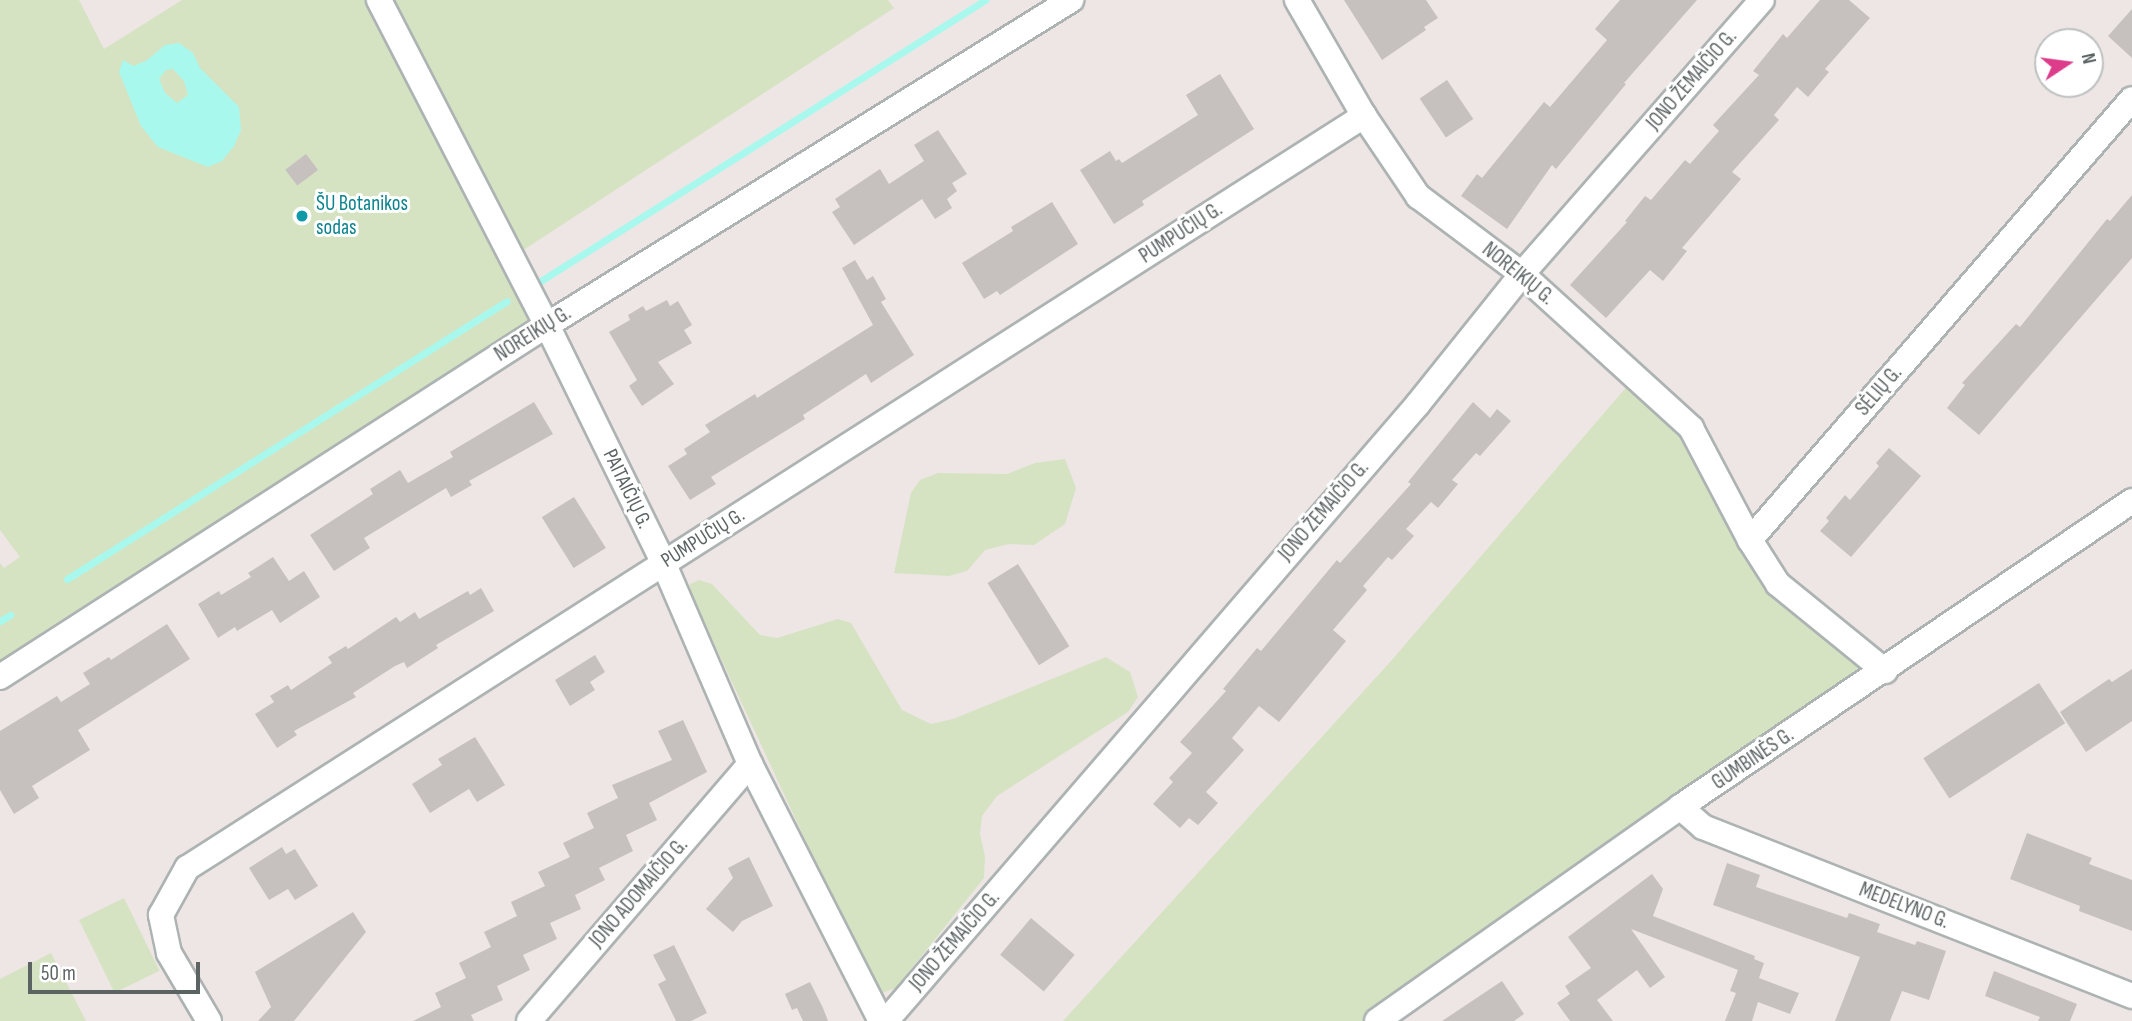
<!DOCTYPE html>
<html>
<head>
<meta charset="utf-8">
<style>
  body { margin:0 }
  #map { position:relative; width:2132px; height:1021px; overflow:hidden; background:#ede6e4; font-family:"Sofia Sans Condensed",sans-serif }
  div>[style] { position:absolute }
  .green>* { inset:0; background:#d5e3c2; transform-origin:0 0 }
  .water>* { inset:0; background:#a9f8ee }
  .stream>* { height:7px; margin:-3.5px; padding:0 3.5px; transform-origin:3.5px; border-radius:3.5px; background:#a9f8ee }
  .building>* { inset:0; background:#c6c0bf; transform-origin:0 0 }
  .roads { filter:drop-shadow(2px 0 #adb3b3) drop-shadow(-2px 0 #adb3b3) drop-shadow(0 2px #adb3b3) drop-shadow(0 -2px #adb3b3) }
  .minor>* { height:24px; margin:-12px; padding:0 12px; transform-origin:12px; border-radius:12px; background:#fff }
  .dots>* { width:19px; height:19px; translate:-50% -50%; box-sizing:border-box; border:4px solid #fff; border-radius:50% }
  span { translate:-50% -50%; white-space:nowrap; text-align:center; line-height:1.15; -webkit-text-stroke:6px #fff; paint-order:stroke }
  .street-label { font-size:21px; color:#5c6463 }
  .culture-label { font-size:21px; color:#0d838f }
  .left { translate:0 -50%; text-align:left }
  .north { position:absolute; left:2034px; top:28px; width:70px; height:70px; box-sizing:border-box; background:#fff; border:2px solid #bec1c1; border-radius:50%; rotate:77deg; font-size:19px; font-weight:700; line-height:28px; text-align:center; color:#5c6463 }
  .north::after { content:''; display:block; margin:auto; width:24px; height:32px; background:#dc3c8a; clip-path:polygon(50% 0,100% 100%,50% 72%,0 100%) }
  .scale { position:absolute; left:28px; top:962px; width:172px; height:32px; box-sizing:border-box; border:4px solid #5c6463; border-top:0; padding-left:9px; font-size:21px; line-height:24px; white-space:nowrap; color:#5c6463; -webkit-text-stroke:5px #fff; paint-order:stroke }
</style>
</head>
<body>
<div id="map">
  <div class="green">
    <i style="clip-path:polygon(0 0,79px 0,104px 49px,182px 0,888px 0,894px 8px,505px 262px,533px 320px,44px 631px,0 663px,0 563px,4px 568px,20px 557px,0 530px)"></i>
    <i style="clip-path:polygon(1635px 377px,1691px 428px,1750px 540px,1885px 671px,1377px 1021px,1063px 1021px,1391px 661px)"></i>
    <i style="clip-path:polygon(1065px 459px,1076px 488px,1065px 524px,1034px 545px,1009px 544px,985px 550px,967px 571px,949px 576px,894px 573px,911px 493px,920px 480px,938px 473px,1007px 474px,1035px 463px)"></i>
    <i style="clip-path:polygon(699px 580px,712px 584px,760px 635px,777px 638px,838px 619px,851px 623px,902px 710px,931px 724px,953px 719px,1106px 657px,1130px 672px,1138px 697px,1128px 712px,997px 796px,982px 816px,980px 834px,985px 857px,984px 878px,896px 988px,882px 993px,875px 990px,691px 594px,690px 584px)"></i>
    <i style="left:124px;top:898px;width:81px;height:50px;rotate:64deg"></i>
    <i style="clip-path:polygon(51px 953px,86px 1021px,0 1021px,0 979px)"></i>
  </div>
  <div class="water">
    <i style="clip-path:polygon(evenodd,179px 43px,193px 53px,200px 68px,239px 107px,241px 130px,234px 146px,222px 161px,208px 167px,158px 147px,141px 126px,119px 72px,123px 60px,133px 66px,146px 61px,165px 45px,179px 43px,173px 69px,184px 81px,188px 95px,177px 103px,165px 93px,159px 79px,166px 70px,173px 69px)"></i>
  </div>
  <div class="stream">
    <i style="left:539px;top:282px;width:528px;rotate:-32.3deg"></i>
    <i style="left:67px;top:579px;width:520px;rotate:-32.29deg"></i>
    <i style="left:0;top:621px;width:12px;rotate:-31deg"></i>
  </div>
  <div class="building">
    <i style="clip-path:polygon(1344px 0,1426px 0,1438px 18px,1424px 27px,1426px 30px,1382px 60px)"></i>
    <i style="clip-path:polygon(1620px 0,1697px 0,1624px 83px,1626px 84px,1556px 169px,1552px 165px,1507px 229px,1461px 196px,1477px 174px,1482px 178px,1544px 102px,1550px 107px,1607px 40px,1595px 29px)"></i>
    <i style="clip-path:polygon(1820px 0,1849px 0,1870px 18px,1825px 69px,1829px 72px,1808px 97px,1797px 87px,1774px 115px,1779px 120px,1732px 172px,1741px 179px,1682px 248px,1687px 251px,1663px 281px,1650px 270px,1606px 318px,1570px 285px,1627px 222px,1625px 221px,1645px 196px,1651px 200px,1685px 160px,1690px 164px,1719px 131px,1713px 125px,1759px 75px,1753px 71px,1783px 34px,1787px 38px)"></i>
    <i style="clip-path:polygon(2132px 9px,2132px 58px,2108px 36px)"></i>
    <i style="clip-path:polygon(1220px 74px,1254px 129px,1142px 201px,1144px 205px,1114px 224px,1080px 170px,1110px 151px,1116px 161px,1119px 159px,1122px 163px,1198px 115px,1186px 95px)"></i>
    <i style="left:1447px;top:80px;width:47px;height:33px;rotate:56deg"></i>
    <i style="clip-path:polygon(938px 130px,967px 174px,952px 183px,957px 191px,947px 199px,952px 208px,935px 219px,922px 199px,854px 245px,832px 212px,840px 207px,835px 199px,880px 169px,889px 184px,924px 161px,914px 145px)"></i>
    <i style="left:306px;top:154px;width:20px;height:26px;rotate:53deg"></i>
    <i style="clip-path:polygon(2132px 195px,2132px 258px,1979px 435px,1947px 408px,1965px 385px,1962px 383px,2016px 324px,2020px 327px,2107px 219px,2110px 221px)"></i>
    <i style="clip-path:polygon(1052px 202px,1078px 244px,1000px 295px,997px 291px,984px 299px,962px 263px,1013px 231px,1011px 227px)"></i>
    <i style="clip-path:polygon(855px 260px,867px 280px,873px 276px,886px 299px,881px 302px,914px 355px,871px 383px,866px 374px,803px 415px,805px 419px,711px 477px,716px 484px,690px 500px,668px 466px,687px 454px,684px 449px,710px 432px,705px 425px,755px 394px,757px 398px,873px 325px,842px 268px)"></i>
    <i style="clip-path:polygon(667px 300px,670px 306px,678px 301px,692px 325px,684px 330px,692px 343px,658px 362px,674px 384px,642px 406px,629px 386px,637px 380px,609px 332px,630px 320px,628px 315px,643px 306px,646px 311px)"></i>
    <i style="clip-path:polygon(534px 402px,553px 434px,469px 481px,472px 485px,451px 497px,446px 488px,364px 538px,370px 548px,334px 571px,310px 535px,373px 494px,370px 489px,400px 470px,408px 483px,453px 457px,450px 452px)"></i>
    <i style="clip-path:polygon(1473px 402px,1490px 418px,1497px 409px,1511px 421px,1480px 456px,1476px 453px,1452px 480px,1458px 484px,1438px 508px,1431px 502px,1406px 529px,1414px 536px,1392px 560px,1388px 557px,1363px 586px,1367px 590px,1333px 630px,1346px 641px,1279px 722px,1259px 706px,1232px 738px,1244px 750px,1206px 792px,1218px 803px,1198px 825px,1189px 818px,1180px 828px,1153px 804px,1173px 782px,1169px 778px,1192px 753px,1180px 742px,1226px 691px,1223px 689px,1257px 648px,1261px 651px,1337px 560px,1340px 563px,1411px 484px,1408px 482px)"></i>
    <i style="clip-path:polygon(1889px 448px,1921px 476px,1851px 557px,1820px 531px,1829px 521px,1826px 518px,1845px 495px,1850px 500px,1879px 466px,1876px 463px)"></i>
    <i style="left:574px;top:497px;width:60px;height:38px;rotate:58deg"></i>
    <i style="clip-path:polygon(273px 557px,289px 581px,304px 571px,320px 597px,280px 623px,272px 610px,237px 631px,235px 627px,218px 638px,198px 604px,219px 591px,221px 595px,251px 577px,248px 573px)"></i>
    <i style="left:1018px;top:564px;width:97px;height:36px;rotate:58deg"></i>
    <i style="clip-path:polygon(481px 588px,494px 611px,436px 645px,438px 648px,407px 668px,404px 662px,395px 666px,353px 693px,356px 697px,294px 731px,297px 735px,277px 748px,255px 714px,274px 702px,270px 696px,288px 685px,291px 690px,332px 663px,328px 657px,346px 646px,348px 649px,396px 617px,400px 622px,415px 612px,419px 619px,468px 591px,470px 595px)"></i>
    <i style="clip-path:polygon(167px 624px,190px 659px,78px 730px,90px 750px,32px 786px,39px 798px,14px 814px,0 790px,0 731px,57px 696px,61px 702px,90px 684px,83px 673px,109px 657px,111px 660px)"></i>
    <i style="clip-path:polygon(595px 655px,605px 672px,590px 682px,595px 690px,570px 706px,555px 680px)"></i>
    <i style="clip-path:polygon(2132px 669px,2132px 721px,2086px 752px,2060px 712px,2109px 679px,2112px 682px)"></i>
    <i style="left:2039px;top:683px;width:48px;height:138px;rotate:57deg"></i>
    <i style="clip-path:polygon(683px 720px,707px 772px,649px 803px,657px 820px,626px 835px,633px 851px,599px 868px,605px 880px,575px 895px,581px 909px,550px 923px,557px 939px,523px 955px,530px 970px,497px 986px,503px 1000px,471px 1015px,474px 1021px,413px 1021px,441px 1007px,435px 993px,466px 978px,459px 963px,491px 947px,484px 932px,517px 916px,511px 902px,545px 886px,538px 872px,570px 857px,563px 843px,594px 828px,587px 813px,618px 798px,612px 785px,672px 760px,658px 731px)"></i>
    <i style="clip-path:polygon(475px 737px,505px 785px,477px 802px,469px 789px,430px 813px,412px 784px,442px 765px,438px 759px)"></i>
    <i style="clip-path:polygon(2027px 833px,2092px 858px,2089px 864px,2132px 880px,2132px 931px,2079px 911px,2080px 906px,2010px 879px)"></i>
    <i style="clip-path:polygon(282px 847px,286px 854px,295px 849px,318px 886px,295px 900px,288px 889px,269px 900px,249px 868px)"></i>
    <i style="clip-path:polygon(749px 857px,773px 906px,742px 921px,733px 932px,706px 909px,733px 878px,728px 868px)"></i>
    <i style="clip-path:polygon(1727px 863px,1760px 875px,1756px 887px,1847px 918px,1849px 913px,1880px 924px,1877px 932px,1915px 945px,1917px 941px,1946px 951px,1929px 1000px,1902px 991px,1890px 1021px,1835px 1021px,1860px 957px,1713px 905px)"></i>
    <i style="clip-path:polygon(1652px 874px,1663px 889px,1653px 916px,1755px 956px,1754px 959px,1764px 963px,1759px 978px,1799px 993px,1790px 1014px,1758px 1002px,1752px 1021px,1725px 1021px,1736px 993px,1730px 991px,1738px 970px,1631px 929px,1665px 977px,1650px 988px,1637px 970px,1597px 1000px,1613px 1021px,1570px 1021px,1557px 1003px,1570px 994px,1565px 986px,1591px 968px,1568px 937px)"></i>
    <i style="clip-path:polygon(353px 912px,366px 932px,294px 1021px,258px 1021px,271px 1007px,255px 972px)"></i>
    <i style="left:1031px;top:918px;width:57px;height:48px;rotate:40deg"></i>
    <i style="clip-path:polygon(674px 945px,707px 1013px,691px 1021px,676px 1021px,658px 984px,666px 980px,653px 955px)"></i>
    <i style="clip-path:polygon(1994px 971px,2077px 1004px,2070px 1021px,2038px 1021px,2040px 1017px,1985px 996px)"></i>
    <i style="clip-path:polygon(1502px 981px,1524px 1014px,1514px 1021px,1442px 1021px)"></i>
    <i style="clip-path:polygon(810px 982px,823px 1008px,828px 1021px,803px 1021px,797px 1008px,792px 1010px,785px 994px)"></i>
  </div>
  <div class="roads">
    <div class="minor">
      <i style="left:379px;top:0;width:366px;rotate:62.7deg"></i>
      <i style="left:547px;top:325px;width:264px;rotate:63.9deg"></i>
      <i style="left:663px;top:562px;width:220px;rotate:66.7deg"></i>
      <i style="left:750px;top:764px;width:288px;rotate:63deg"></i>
      <i style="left:1297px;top:0;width:134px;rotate:60deg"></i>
      <i style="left:1364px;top:116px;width:97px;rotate:56deg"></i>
      <i style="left:1418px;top:196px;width:130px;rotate:36.9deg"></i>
      <i style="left:1522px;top:274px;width:229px;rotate:42.3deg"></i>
      <i style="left:1691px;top:428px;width:127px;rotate:62.2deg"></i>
      <i style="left:1750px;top:540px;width:52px;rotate:57.5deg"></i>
      <i style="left:1778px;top:584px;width:138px;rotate:39.1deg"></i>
      <i style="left:1750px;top:540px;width:583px;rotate:-49.1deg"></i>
      <i style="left:0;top:677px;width:650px;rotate:-32.76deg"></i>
      <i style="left:547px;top:325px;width:617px;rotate:-31.81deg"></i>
      <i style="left:1680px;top:807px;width:30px;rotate:41deg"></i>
      <i style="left:1703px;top:827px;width:461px;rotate:21.5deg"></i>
      <i style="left:209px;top:1021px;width:79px;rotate:-120.5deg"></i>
      <i style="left:169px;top:953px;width:39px;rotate:-102deg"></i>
      <i style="left:161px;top:915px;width:54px;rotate:-61deg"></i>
      <i style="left:187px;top:868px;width:1397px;rotate:-32.58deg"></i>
      <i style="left:529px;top:1021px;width:339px;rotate:-49.3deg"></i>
      <i style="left:886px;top:1021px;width:815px;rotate:-49.23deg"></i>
      <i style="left:1418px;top:404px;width:166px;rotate:-51.3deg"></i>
      <i style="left:1522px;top:274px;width:364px;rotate:-48.8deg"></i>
      <i style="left:1377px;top:1021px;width:371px;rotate:-35.2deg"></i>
      <i style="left:1680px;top:807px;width:546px;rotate:-34.1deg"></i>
    </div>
  </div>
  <div class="dots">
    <i style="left:302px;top:216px;background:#0f9aa8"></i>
  </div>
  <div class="street-label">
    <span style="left:1692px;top:80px;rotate:-49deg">JONO ŽEMAIČIO G.</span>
    <span style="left:1181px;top:233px;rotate:-33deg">PUMPUČIŲ G.</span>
    <span style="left:1518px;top:274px;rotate:39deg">NOREIKIŲ G.</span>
    <span style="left:533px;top:334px;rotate:-32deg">NOREIKIŲ G.</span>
    <span style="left:1879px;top:391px;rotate:-49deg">SĖLIŲ G.</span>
    <span style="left:627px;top:489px;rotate:64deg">PAITAIČIŲ G.</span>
    <span style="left:1324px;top:511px;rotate:-49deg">JONO ŽEMAIČIO G.</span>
    <span style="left:703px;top:538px;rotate:-32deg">PUMPUČIŲ G.</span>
    <span style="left:1753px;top:759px;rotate:-34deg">GUMBINĖS G.</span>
    <span style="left:639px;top:893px;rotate:-49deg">JONO ADOMAIČIO G.</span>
    <span style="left:1904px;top:906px;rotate:21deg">MEDELYNO G.</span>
    <span style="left:955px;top:941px;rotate:-49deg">JONO ŽEMAIČIO G.</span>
  </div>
  <div class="culture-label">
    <span class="left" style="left:316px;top:216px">ŠU Botanikos<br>sodas</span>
  </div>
  <div class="north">N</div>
  <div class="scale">50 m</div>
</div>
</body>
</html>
